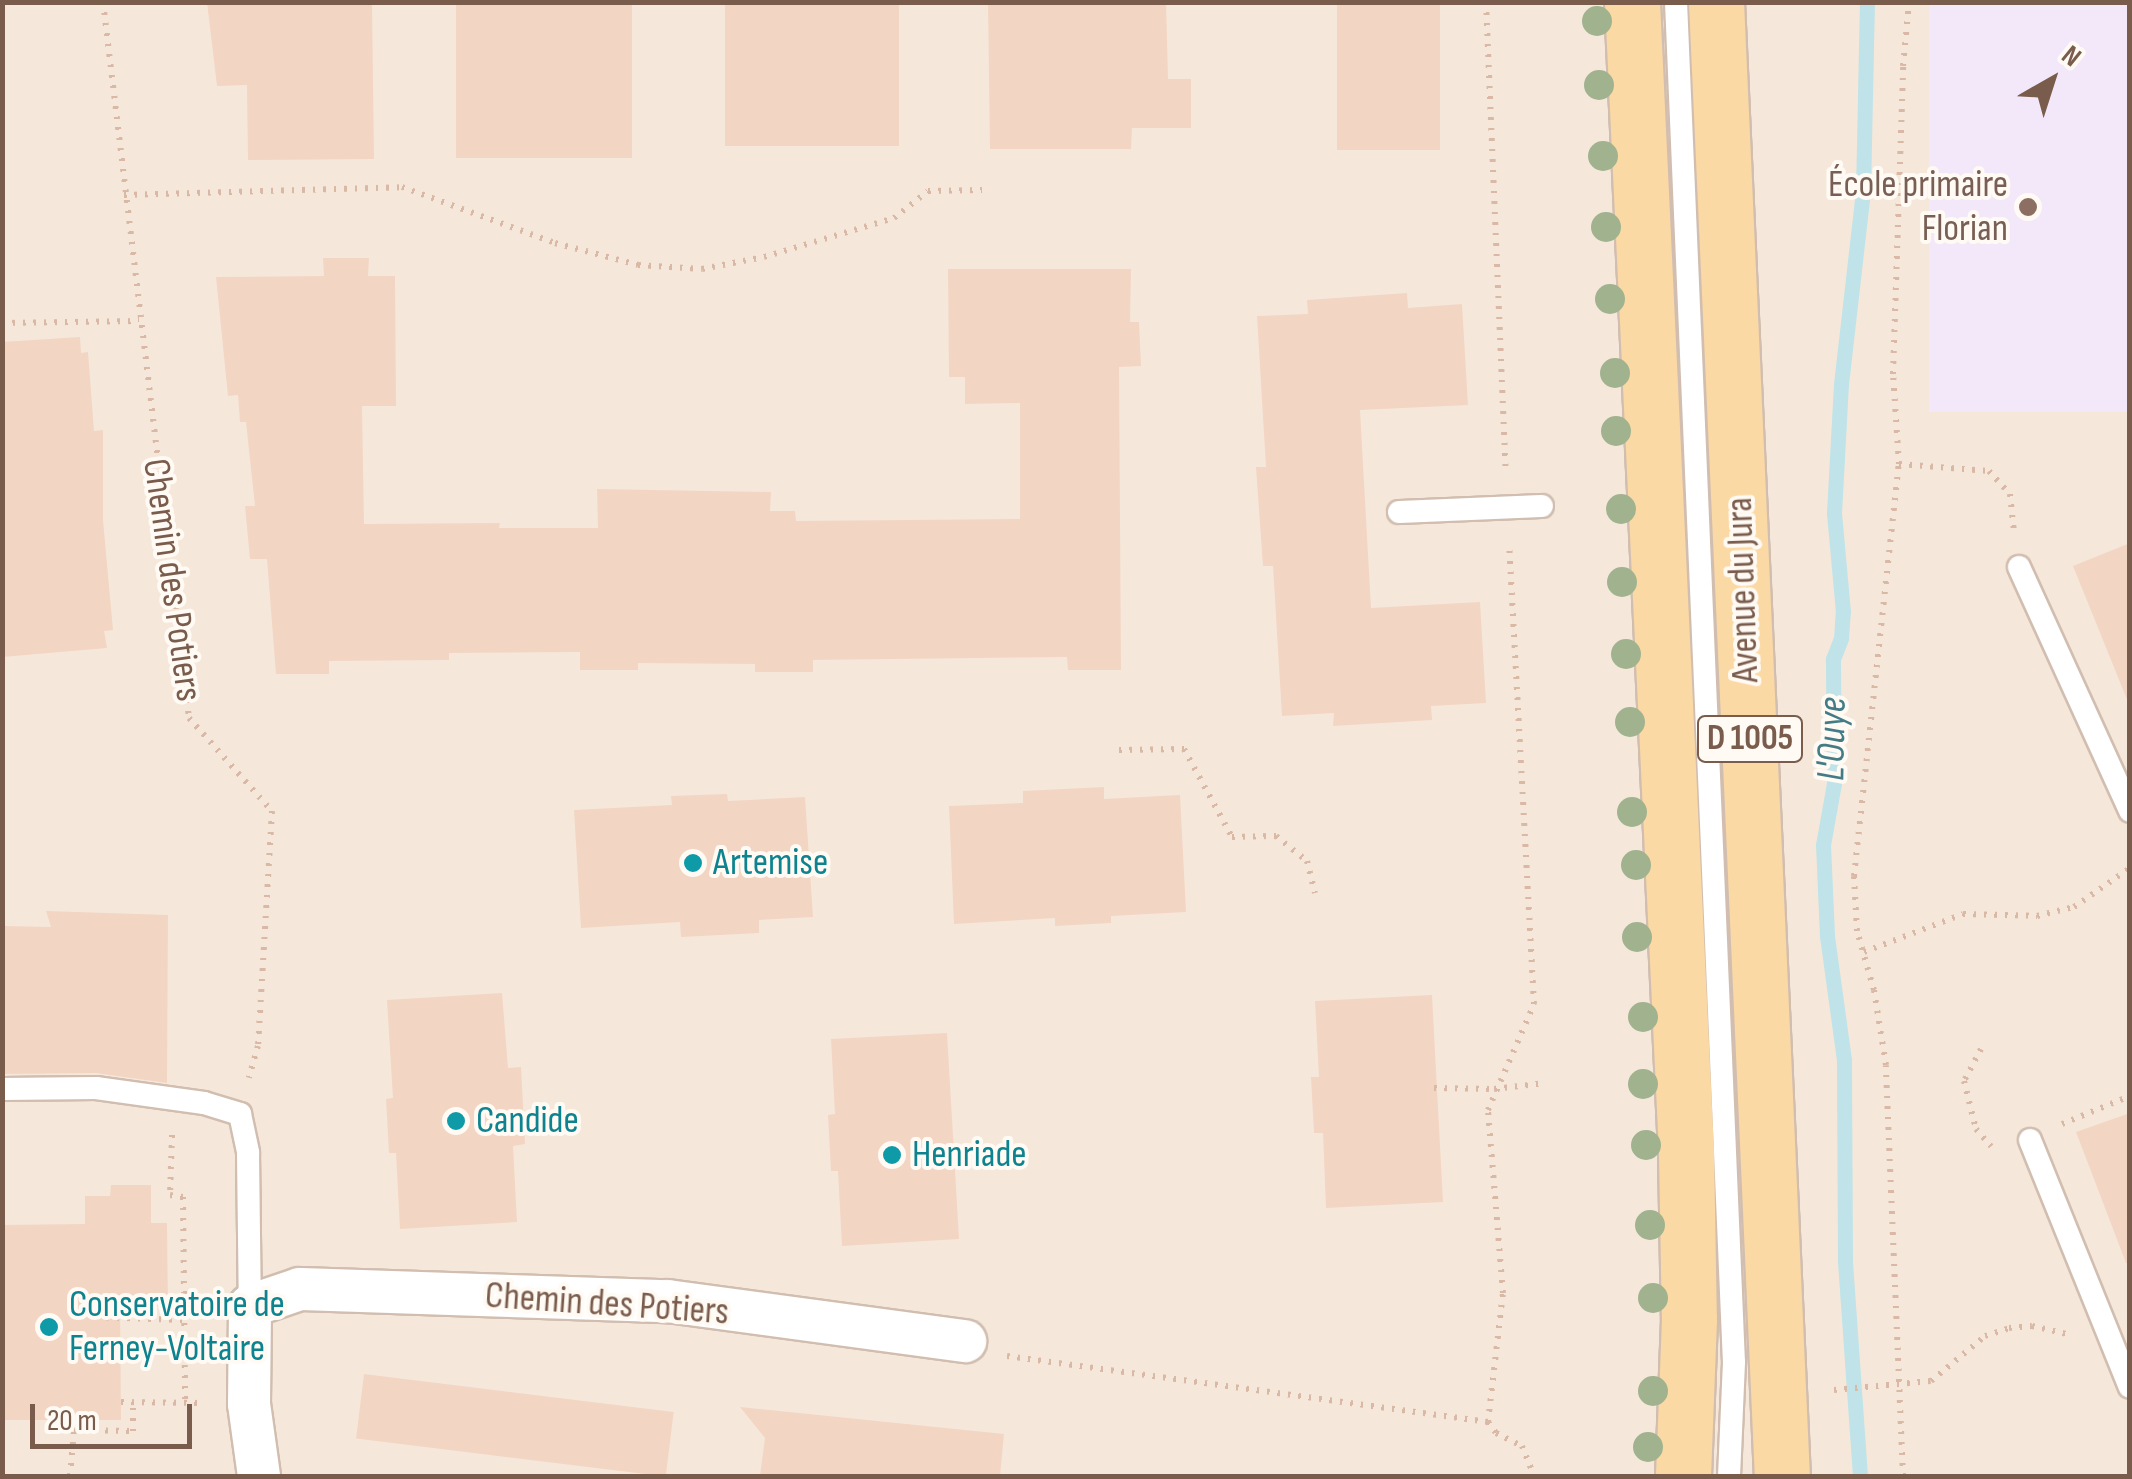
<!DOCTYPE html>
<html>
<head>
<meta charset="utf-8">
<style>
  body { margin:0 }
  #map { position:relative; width:2132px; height:1479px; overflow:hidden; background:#fdf6ec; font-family:"Sofia Sans Condensed",sans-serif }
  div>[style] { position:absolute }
  .residential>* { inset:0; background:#f5e8da; transform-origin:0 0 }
  .education>* { inset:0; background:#f3e8fa; transform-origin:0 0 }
  .stream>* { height:15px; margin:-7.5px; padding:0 7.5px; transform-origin:7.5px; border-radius:7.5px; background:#bfe3e8 }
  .building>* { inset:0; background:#f3d5c3; transform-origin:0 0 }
  .path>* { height:6px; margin-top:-3px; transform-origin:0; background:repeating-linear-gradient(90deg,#d9b8a5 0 2.5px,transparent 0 10.5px) }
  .roads { filter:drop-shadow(2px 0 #d1beb0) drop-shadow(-2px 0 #d1beb0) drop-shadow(0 2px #d1beb0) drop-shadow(0 -2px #d1beb0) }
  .service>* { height:22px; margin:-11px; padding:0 11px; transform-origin:11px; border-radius:11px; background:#fff }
  .minor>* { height:42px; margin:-21px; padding:0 21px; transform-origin:21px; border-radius:21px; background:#fff }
  .primary>* { height:55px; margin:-27.5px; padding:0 27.5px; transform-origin:27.5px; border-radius:27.5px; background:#fbd9a5 }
  .trees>* { width:30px; height:30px; margin:-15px; border-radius:50%; background:#a0b28e }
  .dots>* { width:28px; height:28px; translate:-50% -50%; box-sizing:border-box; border:5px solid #fffaf3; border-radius:50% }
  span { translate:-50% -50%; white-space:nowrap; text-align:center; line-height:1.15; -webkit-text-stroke:8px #fffaf3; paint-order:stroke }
  .shield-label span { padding:2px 8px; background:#fffaf3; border:2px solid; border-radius:8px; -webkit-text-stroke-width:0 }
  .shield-label { font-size:35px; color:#7a5c4d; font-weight:700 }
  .education-label { font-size:38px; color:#785e54 }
  .right { translate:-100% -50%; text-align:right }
  .street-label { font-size:38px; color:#7a5c4d }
  .culture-label { font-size:38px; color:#0d838f }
  .left { translate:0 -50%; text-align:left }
  .water-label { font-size:40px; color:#437c86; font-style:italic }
  .frame { position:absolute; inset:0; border:5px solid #7a5c4d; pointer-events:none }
  .north { position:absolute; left:2002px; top:30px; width:100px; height:100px; -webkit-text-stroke:8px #fffaf3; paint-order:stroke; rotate:39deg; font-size:28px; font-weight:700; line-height:40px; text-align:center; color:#7a5c4d }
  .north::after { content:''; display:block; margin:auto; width:35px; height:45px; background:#7a5c4d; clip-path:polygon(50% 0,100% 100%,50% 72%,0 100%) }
  .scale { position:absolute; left:30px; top:1404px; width:162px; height:45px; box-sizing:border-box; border:5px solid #7a5c4d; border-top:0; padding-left:12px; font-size:30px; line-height:35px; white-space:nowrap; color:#7a5c4d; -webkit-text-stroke:8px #fffaf3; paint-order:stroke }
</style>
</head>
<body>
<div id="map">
  <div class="residential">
    <i style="left:3px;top:3px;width:2126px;height:1473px"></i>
  </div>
  <div class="education">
    <i style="left:1929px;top:3px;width:200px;height:409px"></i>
  </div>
  <div class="stream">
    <i style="left:1860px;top:1476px;width:217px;rotate:-94deg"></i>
    <i style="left:1845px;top:1260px;width:200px;rotate:-90.3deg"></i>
    <i style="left:1844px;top:1060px;width:125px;rotate:-97.8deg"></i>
    <i style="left:1827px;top:936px;width:91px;rotate:-92.5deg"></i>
    <i style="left:1823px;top:845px;width:63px;rotate:-79.9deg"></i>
    <i style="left:1834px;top:783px;width:124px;rotate:-90.5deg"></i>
    <i style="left:1833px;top:659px;width:22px;rotate:-69deg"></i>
    <i style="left:1841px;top:638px;width:26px;rotate:-86deg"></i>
    <i style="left:1843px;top:612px;width:99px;rotate:-95.2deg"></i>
    <i style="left:1834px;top:513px;width:129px;rotate:-86.9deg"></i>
    <i style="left:1841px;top:384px;width:194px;rotate:-83.5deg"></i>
    <i style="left:1863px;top:191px;width:189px;rotate:-88.8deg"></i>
  </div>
  <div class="building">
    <i style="clip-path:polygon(207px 2px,372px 2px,374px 159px,248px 160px,247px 85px,217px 86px)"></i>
    <i style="left:456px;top:2px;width:176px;height:156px"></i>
    <i style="left:725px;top:2px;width:174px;height:144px"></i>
    <i style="clip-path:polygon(988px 2px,1166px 2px,1168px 79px,1191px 79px,1191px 128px,1132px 128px,1131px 149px,990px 149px)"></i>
    <i style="left:1337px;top:2px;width:103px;height:148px"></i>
    <i style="clip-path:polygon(323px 258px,369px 258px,368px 276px,395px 276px,396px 406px,362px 406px,364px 524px,500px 523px,499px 528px,598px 528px,597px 489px,771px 492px,770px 511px,795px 511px,796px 521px,1020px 519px,1020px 403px,965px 404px,965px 377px,949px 377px,948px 269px,1131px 269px,1130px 322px,1139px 322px,1141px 366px,1119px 367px,1121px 670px,1068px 670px,1067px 657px,813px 660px,813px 672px,755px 672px,755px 664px,638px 663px,638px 670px,580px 670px,580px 652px,449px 653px,449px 660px,329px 661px,329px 674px,276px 674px,267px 559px,250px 559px,245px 506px,255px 506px,246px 422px,240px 422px,238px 395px,228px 396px,216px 277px,324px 276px)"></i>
    <i style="clip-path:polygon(1407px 293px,1408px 308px,1462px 304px,1468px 405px,1360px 410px,1371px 608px,1480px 602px,1486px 703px,1431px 706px,1432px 720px,1333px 726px,1334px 713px,1282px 716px,1273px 566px,1263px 566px,1256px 467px,1266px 467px,1257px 316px,1308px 314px,1307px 300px)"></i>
    <i style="clip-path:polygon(80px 337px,81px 353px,88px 352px,94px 431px,103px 430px,103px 520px,113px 630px,104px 631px,107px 648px,2px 657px,2px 342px)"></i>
    <i style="clip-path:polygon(2130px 543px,2130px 702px,2128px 702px,2073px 566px)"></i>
    <i style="clip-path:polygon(1104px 787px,1104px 799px,1180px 795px,1186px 912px,1111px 916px,1111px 923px,1055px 926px,1055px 918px,954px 924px,949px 806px,1023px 803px,1023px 791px)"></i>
    <i style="clip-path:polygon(727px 794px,728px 801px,805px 797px,813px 917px,759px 920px,759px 933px,681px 937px,680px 922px,581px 928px,574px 810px,672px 805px,671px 796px)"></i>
    <i style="clip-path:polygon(46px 911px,168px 915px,167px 1083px,96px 1073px,2px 1074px,2px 926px,51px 927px)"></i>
    <i style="clip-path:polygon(502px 993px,508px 1068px,521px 1067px,525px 1144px,513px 1146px,517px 1222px,400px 1229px,396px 1153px,389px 1153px,386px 1099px,393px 1098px,387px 1000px)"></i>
    <i style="clip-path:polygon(1432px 995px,1443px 1202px,1326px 1208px,1323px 1133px,1314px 1133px,1311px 1077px,1319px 1077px,1315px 1001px)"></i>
    <i style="clip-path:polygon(947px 1033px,959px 1239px,842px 1246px,838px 1171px,831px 1171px,828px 1115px,835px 1114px,831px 1039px)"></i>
    <i style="clip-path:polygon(2130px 1113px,2130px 1262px,2126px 1263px,2076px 1132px)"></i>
    <i style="clip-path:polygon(111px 1185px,151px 1185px,151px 1223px,167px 1223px,168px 1306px,120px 1306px,121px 1420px,2px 1420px,2px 1225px,85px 1224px,85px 1196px,110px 1196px)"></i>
    <i style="left:364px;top:1374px;width:312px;height:65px;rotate:7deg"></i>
    <i style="clip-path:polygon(740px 1407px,1004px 1434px,1000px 1476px,760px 1476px,765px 1438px)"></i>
  </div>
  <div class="path">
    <i style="left:103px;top:2px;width:721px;rotate:83.15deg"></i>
    <i style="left:189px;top:718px;width:125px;rotate:48.3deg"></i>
    <i style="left:272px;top:811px;width:235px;rotate:93.4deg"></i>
    <i style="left:258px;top:1046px;width:33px;rotate:106deg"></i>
    <i style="left:1486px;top:2px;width:471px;rotate:87.6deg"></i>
    <i style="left:124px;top:195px;width:278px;rotate:-1.6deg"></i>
    <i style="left:402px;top:187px;width:163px;rotate:20.1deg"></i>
    <i style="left:555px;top:243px;width:86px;rotate:14.8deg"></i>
    <i style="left:638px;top:265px;width:64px;rotate:3.6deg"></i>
    <i style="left:702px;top:269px;width:63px;rotate:-11deg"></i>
    <i style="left:764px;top:257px;width:136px;rotate:-16.7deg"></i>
    <i style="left:894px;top:218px;width:43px;rotate:-38.5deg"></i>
    <i style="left:928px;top:191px;width:54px;rotate:-1.1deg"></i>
    <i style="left:2px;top:323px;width:137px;rotate:-0.8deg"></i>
    <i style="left:1899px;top:464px;width:90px;rotate:4.4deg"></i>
    <i style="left:1989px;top:471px;width:31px;rotate:48deg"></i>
    <i style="left:2010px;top:494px;width:37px;rotate:84deg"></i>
    <i style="left:1119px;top:750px;width:65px;rotate:-0.9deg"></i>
    <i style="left:1184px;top:749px;width:100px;rotate:61.4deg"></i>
    <i style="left:1232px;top:837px;width:44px;rotate:-1.3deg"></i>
    <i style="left:1276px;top:836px;width:40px;rotate:39deg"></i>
    <i style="left:1307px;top:861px;width:33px;rotate:76deg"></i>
    <i style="left:1864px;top:952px;width:106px;rotate:-21deg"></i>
    <i style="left:1963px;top:914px;width:74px;rotate:1.5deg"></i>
    <i style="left:2037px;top:916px;width:38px;rotate:-14deg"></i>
    <i style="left:2074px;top:907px;width:68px;rotate:-34.9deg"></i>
    <i style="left:1981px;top:1049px;width:36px;rotate:118deg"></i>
    <i style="left:1964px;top:1081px;width:49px;rotate:76deg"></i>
    <i style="left:1976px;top:1129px;width:23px;rotate:49deg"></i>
    <i style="left:1434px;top:1088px;width:60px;rotate:1deg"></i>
    <i style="left:1494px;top:1089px;width:51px;rotate:-6.7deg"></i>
    <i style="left:2062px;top:1124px;width:74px;rotate:-22.4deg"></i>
    <i style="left:172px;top:1135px;width:60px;rotate:91.9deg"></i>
    <i style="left:170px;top:1195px;width:13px;rotate:9deg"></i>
    <i style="left:183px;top:1197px;width:206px;rotate:89.4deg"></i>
    <i style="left:96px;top:1317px;width:87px;rotate:2deg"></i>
    <i style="left:140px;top:1318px;width:12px;rotate:-85deg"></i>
    <i style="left:1007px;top:1356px;width:486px;rotate:7.8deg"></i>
    <i style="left:1488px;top:1422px;width:14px;rotate:54deg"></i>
    <i style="left:1496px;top:1433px;width:29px;rotate:27deg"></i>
    <i style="left:1522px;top:1446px;width:32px;rotate:68deg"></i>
    <i style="left:1834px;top:1390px;width:97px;rotate:-5.3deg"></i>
    <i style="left:1931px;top:1381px;width:70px;rotate:-39.8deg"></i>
    <i style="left:1985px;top:1336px;width:25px;rotate:-18deg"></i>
    <i style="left:2009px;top:1328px;width:23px;rotate:-5deg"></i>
    <i style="left:2032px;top:1326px;width:35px;rotate:13deg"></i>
    <i style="left:121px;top:1402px;width:82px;rotate:0.7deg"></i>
    <i style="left:1488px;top:1422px;width:130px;rotate:-83.4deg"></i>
    <i style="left:1503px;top:1293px;width:184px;rotate:-94.7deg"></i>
    <i style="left:1488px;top:1110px;width:116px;rotate:-66.5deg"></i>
    <i style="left:1534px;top:1004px;width:460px;rotate:-93.1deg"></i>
    <i style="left:70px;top:1476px;width:46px;rotate:-85deg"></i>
    <i style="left:74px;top:1430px;width:59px;rotate:1deg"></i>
    <i style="left:133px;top:1431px;width:29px;rotate:-90deg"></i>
    <i style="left:1903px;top:1476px;width:411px;rotate:-92.4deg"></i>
    <i style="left:1886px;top:1065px;width:76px;rotate:-99.1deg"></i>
    <i style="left:1874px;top:990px;width:61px;rotate:-106.1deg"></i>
    <i style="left:1857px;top:931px;width:55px;rotate:-93.1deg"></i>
    <i style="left:1854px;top:876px;width:414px;rotate:-83.8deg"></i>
    <i style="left:1899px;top:464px;width:90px;rotate:-93.8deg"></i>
    <i style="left:1893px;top:374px;width:308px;rotate:-88.1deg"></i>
    <i style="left:1903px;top:66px;width:64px;rotate:-84.6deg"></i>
  </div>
  <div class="roads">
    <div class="service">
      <i style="left:1676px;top:2px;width:1361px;rotate:87.56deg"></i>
      <i style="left:1734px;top:1362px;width:114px;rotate:92.5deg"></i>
      <i style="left:1399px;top:512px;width:143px;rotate:-2.4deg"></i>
      <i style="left:2019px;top:567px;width:268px;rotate:65.5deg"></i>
      <i style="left:2px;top:1089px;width:94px;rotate:-0.6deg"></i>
      <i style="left:96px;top:1088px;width:109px;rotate:7.9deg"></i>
      <i style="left:204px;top:1103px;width:38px;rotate:17deg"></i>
      <i style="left:240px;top:1114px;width:40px;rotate:78deg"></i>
      <i style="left:248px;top:1153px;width:153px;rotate:89.3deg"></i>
      <i style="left:2030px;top:1140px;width:266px;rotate:68deg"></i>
    </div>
    <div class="minor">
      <i style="left:259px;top:1476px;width:73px;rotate:-97.9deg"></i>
      <i style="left:249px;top:1404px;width:98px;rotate:-89.4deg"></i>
      <i style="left:250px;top:1306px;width:53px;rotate:-18.8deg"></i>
      <i style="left:300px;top:1289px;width:368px;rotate:1.9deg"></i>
      <i style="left:668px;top:1301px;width:300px;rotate:7.7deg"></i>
    </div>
    <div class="primary">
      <i style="left:1632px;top:2px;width:1152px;rotate:87.31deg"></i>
      <i style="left:1686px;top:1153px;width:166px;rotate:89deg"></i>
      <i style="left:1689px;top:1319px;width:157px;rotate:92.2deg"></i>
      <i style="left:1716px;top:2px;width:1475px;rotate:87.44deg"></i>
    </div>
  </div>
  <div class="trees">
    <i style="left:1597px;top:21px"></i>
    <i style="left:1599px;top:85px"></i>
    <i style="left:1603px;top:156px"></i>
    <i style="left:1606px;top:227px"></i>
    <i style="left:1610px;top:299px"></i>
    <i style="left:1615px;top:373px"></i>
    <i style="left:1616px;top:431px"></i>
    <i style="left:1621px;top:509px"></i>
    <i style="left:1622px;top:582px"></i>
    <i style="left:1626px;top:654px"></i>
    <i style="left:1630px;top:722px"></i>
    <i style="left:1632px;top:812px"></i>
    <i style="left:1636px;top:865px"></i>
    <i style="left:1637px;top:937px"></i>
    <i style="left:1643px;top:1017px"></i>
    <i style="left:1643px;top:1084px"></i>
    <i style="left:1646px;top:1145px"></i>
    <i style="left:1650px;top:1225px"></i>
    <i style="left:1653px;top:1298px"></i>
    <i style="left:1653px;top:1391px"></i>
    <i style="left:1648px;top:1447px"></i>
  </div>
  <div class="dots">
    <i style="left:2028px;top:207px;background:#8d6e63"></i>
    <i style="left:693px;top:863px;background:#0f9aa8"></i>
    <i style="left:456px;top:1121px;background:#0f9aa8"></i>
    <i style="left:892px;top:1155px;background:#0f9aa8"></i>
    <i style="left:49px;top:1327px;background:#0f9aa8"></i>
  </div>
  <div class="shield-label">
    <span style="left:1750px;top:739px">D 1005</span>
  </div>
  <div class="education-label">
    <span class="right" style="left:2008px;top:207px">École primaire<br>Florian</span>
  </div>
  <div class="street-label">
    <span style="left:172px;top:580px;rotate:82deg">Chemin des Potiers</span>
    <span style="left:1743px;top:590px;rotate:-92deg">Avenue du Jura</span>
    <span style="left:607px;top:1304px;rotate:4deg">Chemin des Potiers</span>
  </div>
  <div class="culture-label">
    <span class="left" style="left:713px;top:863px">Artemise</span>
    <span class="left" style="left:476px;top:1121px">Candide</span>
    <span class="left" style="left:912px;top:1155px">Henriade</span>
    <span class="left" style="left:69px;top:1327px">Conservatoire de<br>Ferney-Voltaire</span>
  </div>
  <div class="water-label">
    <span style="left:1832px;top:739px;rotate:-89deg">L'Ouye</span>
  </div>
  <div class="frame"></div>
  <div class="north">N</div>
  <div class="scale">20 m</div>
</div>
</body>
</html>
